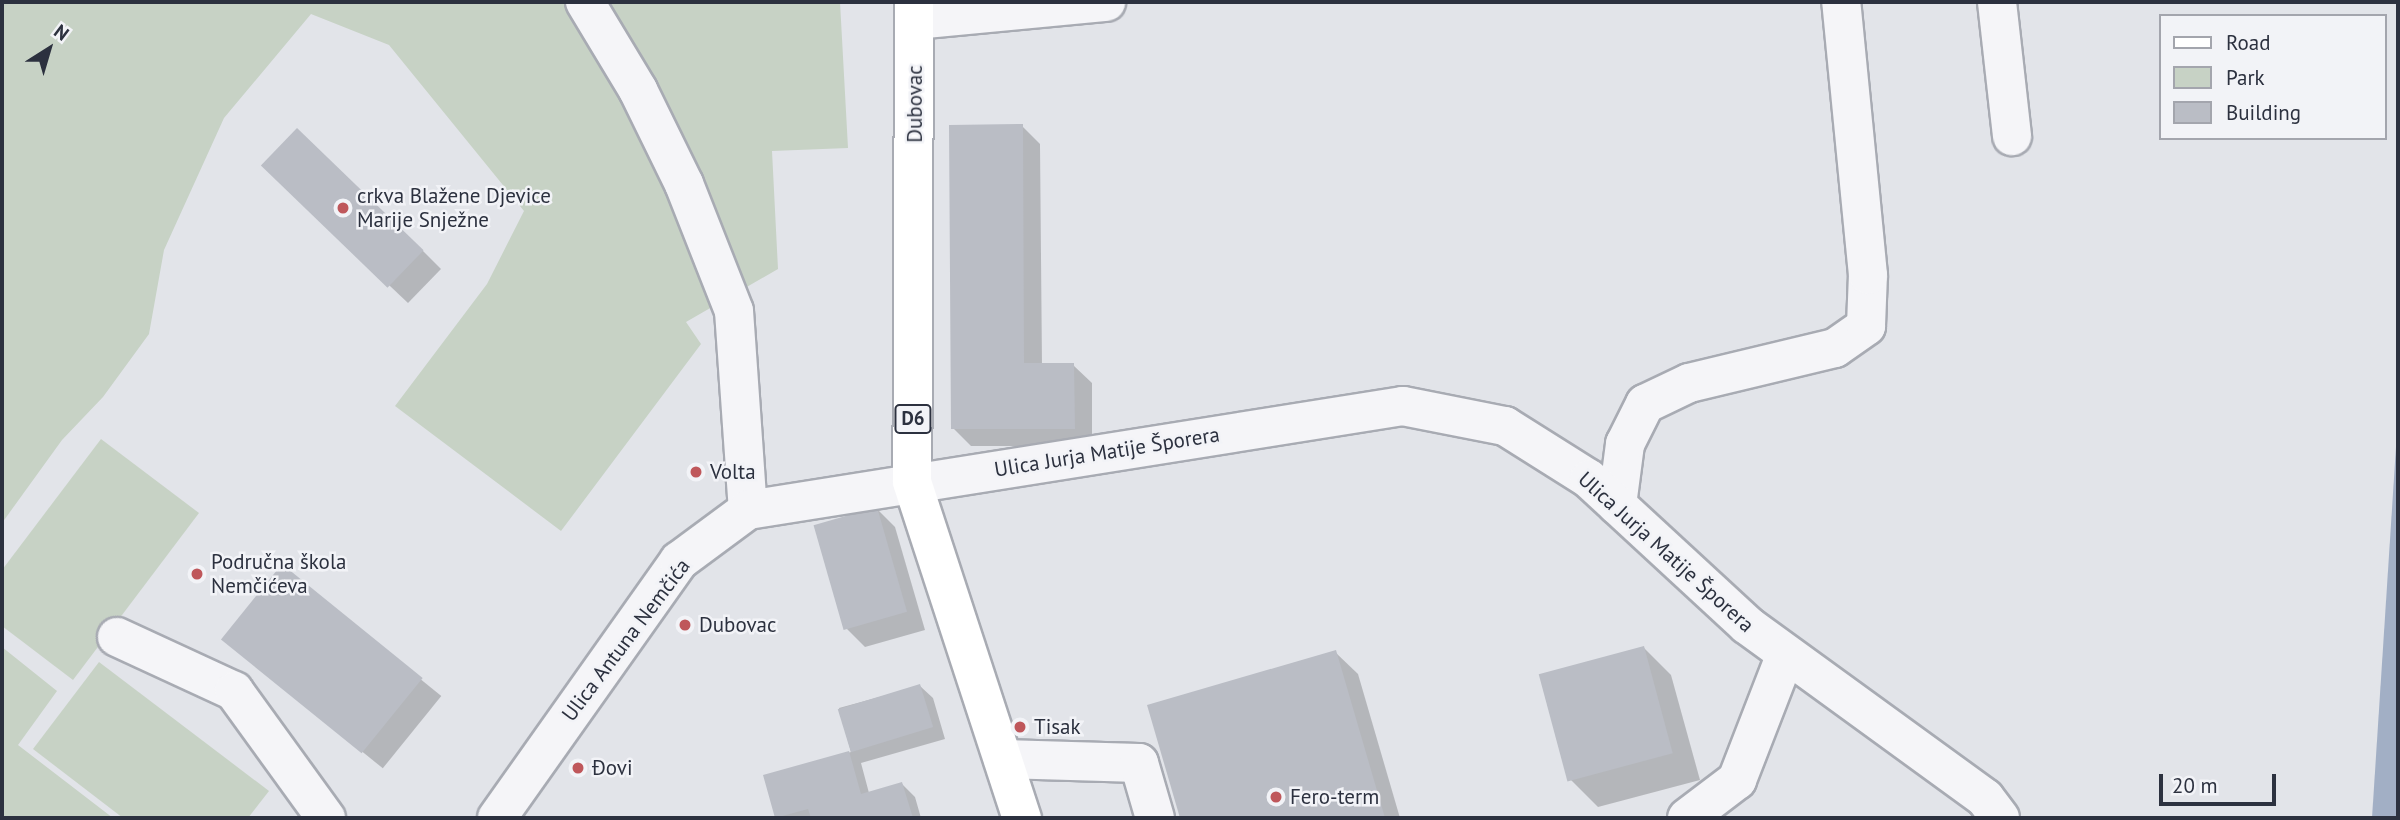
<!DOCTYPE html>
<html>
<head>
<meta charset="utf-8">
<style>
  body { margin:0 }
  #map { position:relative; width:2400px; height:820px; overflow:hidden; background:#e2e4e9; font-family:"PT Sans",sans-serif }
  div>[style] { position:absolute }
  .green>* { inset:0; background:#c7d2c5 }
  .water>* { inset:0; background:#a2afc5 }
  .shadow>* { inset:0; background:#0003; transform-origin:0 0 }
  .building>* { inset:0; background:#babdc5; transform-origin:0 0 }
  .roads { filter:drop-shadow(2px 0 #a8abb3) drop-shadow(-2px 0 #a8abb3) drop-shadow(0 2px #a8abb3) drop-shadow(0 -2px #a8abb3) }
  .minor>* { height:38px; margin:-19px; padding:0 19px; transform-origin:19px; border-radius:19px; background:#f5f5f8 }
  .major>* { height:38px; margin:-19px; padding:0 19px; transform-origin:19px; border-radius:19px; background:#fff }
  .dots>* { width:19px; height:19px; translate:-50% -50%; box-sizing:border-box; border:4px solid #f2f3f7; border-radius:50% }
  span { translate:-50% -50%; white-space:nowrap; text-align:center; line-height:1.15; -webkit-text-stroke:5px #f2f3f7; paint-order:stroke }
  .shield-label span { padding:2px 5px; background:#f2f3f7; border:2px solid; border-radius:5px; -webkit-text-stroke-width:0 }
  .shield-label { font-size:19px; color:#2c313f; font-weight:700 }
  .street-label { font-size:21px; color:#2c313f }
  .poi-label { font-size:21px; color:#2c313f }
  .left { translate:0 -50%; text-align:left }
  .frame { position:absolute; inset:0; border:4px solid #2c313f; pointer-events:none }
  .legend { position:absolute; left:2159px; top:14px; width:228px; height:126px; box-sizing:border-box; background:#f2f3f7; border:2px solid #a3a5ad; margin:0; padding:9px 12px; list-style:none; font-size:21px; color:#2c313f }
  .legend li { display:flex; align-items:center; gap:14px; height:35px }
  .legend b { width:35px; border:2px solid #a3a5ad }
  .north { position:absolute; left:14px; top:14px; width:70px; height:70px; -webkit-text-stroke:5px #f2f3f7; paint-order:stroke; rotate:37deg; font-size:19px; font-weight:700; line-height:28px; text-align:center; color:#2c313f }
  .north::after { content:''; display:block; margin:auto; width:24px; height:32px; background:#2c313f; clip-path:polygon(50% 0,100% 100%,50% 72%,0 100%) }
  .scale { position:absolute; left:2159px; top:774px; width:117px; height:32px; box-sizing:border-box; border:4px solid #2c313f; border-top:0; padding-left:9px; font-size:21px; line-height:24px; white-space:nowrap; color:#2c313f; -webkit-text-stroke:5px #f2f3f7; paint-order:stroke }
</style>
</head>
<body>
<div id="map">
  <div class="green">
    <i style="clip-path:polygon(2px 2px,840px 2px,848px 148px,772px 151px,778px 269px,686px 322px,701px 344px,561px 531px,395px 406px,487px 284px,524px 211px,389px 45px,311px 14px,224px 118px,164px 250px,149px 334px,103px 397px,62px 440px,2px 523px)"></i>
    <i style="clip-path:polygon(101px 439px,199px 513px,73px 680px,2px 626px,2px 570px)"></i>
    <i style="clip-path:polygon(2px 647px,57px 691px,18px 745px,113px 818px,2px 818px)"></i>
    <i style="clip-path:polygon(99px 662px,269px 791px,248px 818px,123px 818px,33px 749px)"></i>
  </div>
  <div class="water">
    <i style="clip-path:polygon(2398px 416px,2398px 818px,2372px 818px)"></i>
  </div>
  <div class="shadow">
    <i style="clip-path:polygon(1022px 126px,1040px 144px,1042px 365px,1073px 365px,1092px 383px,1092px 446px,971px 446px,953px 428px)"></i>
    <i style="clip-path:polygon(282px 184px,423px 251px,441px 269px,408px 303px)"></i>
    <i style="clip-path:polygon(877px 509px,895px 527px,925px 630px,865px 647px,847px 629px)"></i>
    <i style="left:282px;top:567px;width:205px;height:93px;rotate:39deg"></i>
    <i style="clip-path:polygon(1644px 648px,1671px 675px,1700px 780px,1598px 807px,1571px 780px)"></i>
    <i style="clip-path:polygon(1335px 652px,1358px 674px,1400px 818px,1182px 818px,1149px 706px)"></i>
    <i style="clip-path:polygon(920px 686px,933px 698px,945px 739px,861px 763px,869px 793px,902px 784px,915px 797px,921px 818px,777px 817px,765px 776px,851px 752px,839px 708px)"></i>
  </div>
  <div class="building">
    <i style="clip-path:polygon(1023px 124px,1024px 363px,1074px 363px,1075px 429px,951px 429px,949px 125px)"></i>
    <i style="left:297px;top:128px;width:176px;height:52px;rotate:44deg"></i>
    <i style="left:877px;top:507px;width:109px;height:66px;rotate:74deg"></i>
    <i style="left:282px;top:564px;width:181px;height:97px;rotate:39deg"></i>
    <i style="left:1644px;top:646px;width:111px;height:109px;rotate:75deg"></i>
    <i style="clip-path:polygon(1336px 650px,1385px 818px,1180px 818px,1147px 705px)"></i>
    <i style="left:920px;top:684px;width:45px;height:86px;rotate:73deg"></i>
    <i style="clip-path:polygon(849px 751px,861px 794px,902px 782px,913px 818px,811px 818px,808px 809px,775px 818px,763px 775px)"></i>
  </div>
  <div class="roads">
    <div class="minor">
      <i style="left:585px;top:2px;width:103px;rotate:58.9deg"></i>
      <i style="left:638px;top:90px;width:105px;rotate:63.9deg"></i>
      <i style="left:684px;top:184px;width:136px;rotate:68.5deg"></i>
      <i style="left:734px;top:311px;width:199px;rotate:86deg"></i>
      <i style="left:1997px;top:2px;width:135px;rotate:83.6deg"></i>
      <i style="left:915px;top:20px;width:192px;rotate:-5.4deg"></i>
      <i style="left:1617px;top:505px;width:62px;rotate:-82.5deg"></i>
      <i style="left:1625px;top:444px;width:45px;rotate:-63.4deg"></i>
      <i style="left:1645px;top:404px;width:49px;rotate:-25.5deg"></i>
      <i style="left:1689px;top:383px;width:150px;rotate:-13.5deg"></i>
      <i style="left:1835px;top:348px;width:38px;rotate:-35deg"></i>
      <i style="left:1866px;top:326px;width:51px;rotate:-87.8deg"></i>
      <i style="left:1868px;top:275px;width:274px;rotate:-95.6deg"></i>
      <i style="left:117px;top:637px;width:129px;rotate:24.8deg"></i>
      <i style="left:234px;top:691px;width:157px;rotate:54.1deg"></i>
      <i style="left:1003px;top:759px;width:136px;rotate:1.7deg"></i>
      <i style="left:1139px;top:763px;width:57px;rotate:73.8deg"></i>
      <i style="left:497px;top:818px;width:315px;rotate:-54.7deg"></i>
      <i style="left:679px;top:561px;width:86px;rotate:-36.5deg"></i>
      <i style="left:748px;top:510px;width:663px;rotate:-9.02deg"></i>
      <i style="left:1403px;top:406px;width:104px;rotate:11.1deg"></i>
      <i style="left:1505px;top:426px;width:99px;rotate:32.2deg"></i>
      <i style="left:1589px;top:479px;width:215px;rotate:42.7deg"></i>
      <i style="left:1747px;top:625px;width:294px;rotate:36deg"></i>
      <i style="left:1985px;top:798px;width:25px;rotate:53deg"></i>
      <i style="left:1687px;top:818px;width:63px;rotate:-37.2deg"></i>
      <i style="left:1737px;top:780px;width:133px;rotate:-68.8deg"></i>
    </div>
    <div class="major">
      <i style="left:914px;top:2px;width:480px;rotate:90.2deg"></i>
      <i style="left:912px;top:482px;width:354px;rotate:71.9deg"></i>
    </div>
  </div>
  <div class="dots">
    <i style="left:343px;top:208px;background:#bf575b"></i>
    <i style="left:696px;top:472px;background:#bf575b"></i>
    <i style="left:197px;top:574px;background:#bf575b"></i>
    <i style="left:685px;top:625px;background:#bf575b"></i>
    <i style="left:1020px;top:727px;background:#bf575b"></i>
    <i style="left:578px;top:768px;background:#bf575b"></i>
    <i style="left:1276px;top:797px;background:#bf575b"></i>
  </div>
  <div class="shield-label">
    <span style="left:913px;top:419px">D6</span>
  </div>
  <div class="street-label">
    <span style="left:915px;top:104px;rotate:-90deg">Dubovac</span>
    <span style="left:1107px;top:452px;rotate:-9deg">Ulica Jurja Matije Šporera</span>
    <span style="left:1666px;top:552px;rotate:42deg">Ulica Jurja Matije Šporera</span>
    <span style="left:626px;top:640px;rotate:-53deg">Ulica Antuna Nemčića</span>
  </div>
  <div class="poi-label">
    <span class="left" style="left:357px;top:208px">crkva Blažene Djevice<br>Marije Snježne</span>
    <span class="left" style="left:710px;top:472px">Volta</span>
    <span class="left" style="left:211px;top:574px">Područna škola<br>Nemčićeva</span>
    <span class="left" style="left:699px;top:625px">Dubovac</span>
    <span class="left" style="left:1034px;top:727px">Tisak</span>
    <span class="left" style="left:592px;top:768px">Đovi</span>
    <span class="left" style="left:1290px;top:797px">Fero-term</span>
  </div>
  <div class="frame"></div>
  <ul class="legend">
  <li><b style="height:9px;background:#fff"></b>Road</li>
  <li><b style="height:19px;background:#c7d2c5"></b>Park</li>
  <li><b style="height:19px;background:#babdc5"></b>Building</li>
  </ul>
  <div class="north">N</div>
  <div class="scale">20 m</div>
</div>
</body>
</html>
